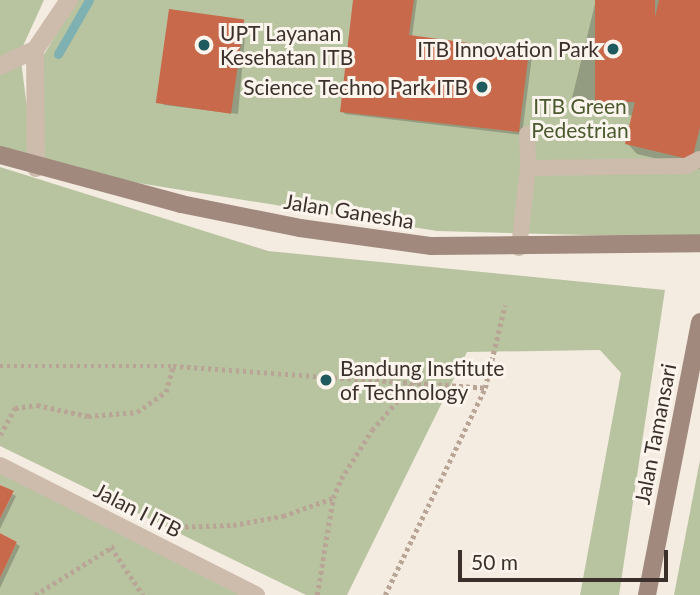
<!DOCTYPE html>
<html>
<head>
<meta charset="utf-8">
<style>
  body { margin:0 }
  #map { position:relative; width:700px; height:595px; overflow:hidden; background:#f4ebe1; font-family:Lato,sans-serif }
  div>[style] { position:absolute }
  .green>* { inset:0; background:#b8c4a0 }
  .shadow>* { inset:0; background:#0003 }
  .stream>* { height:9px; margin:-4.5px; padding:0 4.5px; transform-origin:4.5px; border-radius:4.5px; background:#7fb0b2 }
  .building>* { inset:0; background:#c8694b; transform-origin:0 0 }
  .path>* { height:4.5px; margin-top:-2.25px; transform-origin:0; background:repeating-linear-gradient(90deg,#b9a596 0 3.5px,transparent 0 7px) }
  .lane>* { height:16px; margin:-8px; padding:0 8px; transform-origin:8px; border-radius:8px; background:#cdbbac }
  .street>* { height:18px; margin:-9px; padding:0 9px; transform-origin:9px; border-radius:9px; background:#cdbbac }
  .secondary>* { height:18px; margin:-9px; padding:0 9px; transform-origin:9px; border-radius:9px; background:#a18a7d }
  .dots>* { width:19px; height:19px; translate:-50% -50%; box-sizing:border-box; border:4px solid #fbf5ee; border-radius:50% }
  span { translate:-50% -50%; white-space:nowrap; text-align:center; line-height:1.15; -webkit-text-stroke:6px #fbf5ee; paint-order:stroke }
  .poi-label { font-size:21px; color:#3b302b }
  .left { translate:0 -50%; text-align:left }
  .right { translate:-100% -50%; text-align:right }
  .park-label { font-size:21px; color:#4a5a2e }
  .street-label { font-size:21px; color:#3b302b }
  .scale { position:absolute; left:458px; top:550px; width:210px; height:32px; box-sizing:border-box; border:4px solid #3b302b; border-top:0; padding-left:9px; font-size:21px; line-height:24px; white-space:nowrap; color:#3b302b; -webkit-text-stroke:5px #fbf5ee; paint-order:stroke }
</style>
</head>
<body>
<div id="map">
  <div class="green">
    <i style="clip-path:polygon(0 0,44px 0,23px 46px,0 61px)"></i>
    <i style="clip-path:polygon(77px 0,700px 0,700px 238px,437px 231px,39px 167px,43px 56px)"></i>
    <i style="clip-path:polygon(21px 61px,34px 162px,0 148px,0 71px)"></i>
    <i style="clip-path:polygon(0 167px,268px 251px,665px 290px,619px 595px,580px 595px,621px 373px,600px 350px,467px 352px,347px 595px,306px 595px,0 446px)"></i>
    <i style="clip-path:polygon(700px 460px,700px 595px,674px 595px)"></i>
    <i style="clip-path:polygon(0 465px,257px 595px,0 595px,0 578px,17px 542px,0 533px,0 519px,14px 492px,0 485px)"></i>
  </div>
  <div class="shadow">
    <i style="clip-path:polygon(355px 0,417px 0,412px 37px,529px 53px,532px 56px,522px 135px,345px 114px,342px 111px)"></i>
    <i style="clip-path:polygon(596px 0,700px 0,700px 169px,637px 154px,627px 143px,633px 116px,572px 98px)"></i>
    <i style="clip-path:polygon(243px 22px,246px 25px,238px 114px,164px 105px,161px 102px)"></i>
    <i style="clip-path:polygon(0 487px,16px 496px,0 529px)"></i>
    <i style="clip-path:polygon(0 535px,20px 546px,0 588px)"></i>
  </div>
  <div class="stream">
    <i style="left:58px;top:54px;width:62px;rotate:-60.1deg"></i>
  </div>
  <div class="building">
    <i style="clip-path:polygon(353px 0,414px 0,409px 35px,529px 51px,519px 132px,340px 112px)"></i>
    <i style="left:595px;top:0;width:60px;height:102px"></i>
    <i style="clip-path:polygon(659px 0,700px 0,700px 127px,692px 160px,625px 144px)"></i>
    <i style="left:169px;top:9px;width:76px;height:95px;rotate:8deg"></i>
    <i style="clip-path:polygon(0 485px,14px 491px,0 519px)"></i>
    <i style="clip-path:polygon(0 533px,17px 542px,0 578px)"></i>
  </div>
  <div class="path">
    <i style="left:0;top:366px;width:173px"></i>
    <i style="left:173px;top:366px;width:313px;rotate:4deg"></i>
    <i style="left:485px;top:388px;width:85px;rotate:-76.5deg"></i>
    <i style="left:0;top:435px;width:31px;rotate:-61deg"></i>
    <i style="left:15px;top:408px;width:22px;rotate:-8deg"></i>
    <i style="left:37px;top:405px;width:52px;rotate:12.2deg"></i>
    <i style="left:88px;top:416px;width:49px;rotate:-4.7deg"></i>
    <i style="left:137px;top:412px;width:35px;rotate:-35deg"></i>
    <i style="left:166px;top:392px;width:27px;rotate:-75deg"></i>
    <i style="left:171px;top:527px;width:62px;rotate:-1.8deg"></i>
    <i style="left:233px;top:525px;width:51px;rotate:-10.2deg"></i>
    <i style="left:283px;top:516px;width:53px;rotate:-19.8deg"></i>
    <i style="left:111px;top:547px;width:58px;rotate:56.3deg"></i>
    <i style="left:35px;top:595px;width:93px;rotate:-31.8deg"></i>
    <i style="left:317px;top:595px;width:98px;rotate:-80.6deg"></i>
    <i style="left:333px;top:498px;width:21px;rotate:-67deg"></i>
    <i style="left:341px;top:479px;width:58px;rotate:-57.7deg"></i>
    <i style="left:372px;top:430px;width:65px;rotate:-48.7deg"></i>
    <i style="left:385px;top:595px;width:230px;rotate:-64.2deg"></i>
  </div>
  <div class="lane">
    <i style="left:527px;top:134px;width:34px;rotate:88deg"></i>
    <i style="left:519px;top:248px;width:81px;rotate:-83.6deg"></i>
    <i style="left:528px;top:168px;width:158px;rotate:-0.7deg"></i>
    <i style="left:686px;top:166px;width:16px;rotate:-27deg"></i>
    <i style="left:0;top:465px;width:288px;rotate:26.8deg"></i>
  </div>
  <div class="street">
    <i style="left:35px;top:50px;width:118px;rotate:89.5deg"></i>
    <i style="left:0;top:66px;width:38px;rotate:-25deg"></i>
    <i style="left:35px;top:50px;width:60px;rotate:-55.8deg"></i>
  </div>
  <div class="secondary">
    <i style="left:0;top:155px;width:188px;rotate:15.1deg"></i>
    <i style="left:181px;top:204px;width:121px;rotate:11.4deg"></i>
    <i style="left:300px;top:228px;width:133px;rotate:7.8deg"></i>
    <i style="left:432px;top:246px;width:268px;rotate:-0.6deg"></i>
    <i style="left:647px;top:595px;width:278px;rotate:-79deg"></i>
  </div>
  <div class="dots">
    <i style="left:204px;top:45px;background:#1f5a5e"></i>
    <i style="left:613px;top:49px;background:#1f5a5e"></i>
    <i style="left:482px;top:87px;background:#1f5a5e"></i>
    <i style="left:326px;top:380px;background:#1f5a5e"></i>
  </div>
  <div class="poi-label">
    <span class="left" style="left:220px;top:45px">UPT Layanan<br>Kesehatan ITB</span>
    <span class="right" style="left:599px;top:49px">ITB Innovation Park</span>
    <span class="right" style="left:468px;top:87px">Science Techno Park ITB</span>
    <span class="left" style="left:340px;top:380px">Bandung Institute<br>of Technology</span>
  </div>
  <div class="park-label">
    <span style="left:580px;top:118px">ITB Green<br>Pedestrian</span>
  </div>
  <div class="street-label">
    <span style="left:349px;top:211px;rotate:9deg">Jalan Ganesha</span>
    <span style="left:655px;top:434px;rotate:-79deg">Jalan Tamansari</span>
    <span style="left:138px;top:510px;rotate:27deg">Jalan I ITB</span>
  </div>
  <div class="scale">50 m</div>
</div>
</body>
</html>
